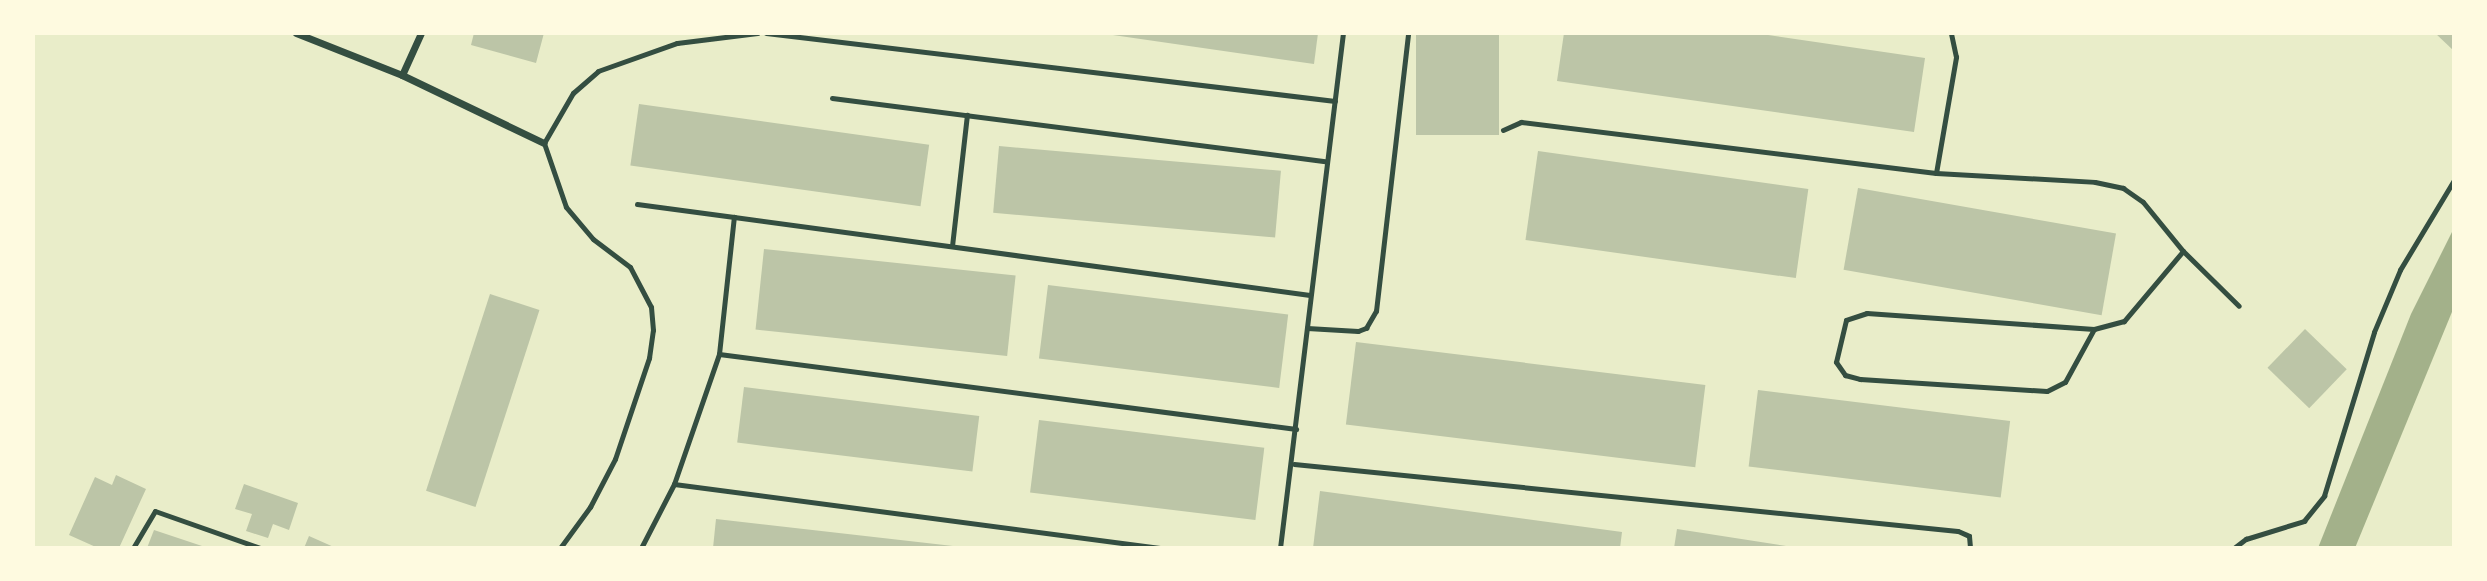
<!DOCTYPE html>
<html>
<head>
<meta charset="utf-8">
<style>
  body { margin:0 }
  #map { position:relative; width:2487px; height:581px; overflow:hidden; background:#e9edc9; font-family:"IBM Plex Sans",sans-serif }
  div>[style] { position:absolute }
  .water>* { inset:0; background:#a3b18a }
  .building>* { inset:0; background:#bcc5a7; transform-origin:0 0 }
  .path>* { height:4.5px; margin:-2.25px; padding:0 2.25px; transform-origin:2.25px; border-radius:2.25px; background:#344e41 }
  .service>* { height:5px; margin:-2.5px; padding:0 2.5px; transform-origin:2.5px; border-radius:2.5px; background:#344e41 }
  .minor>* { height:7px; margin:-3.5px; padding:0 3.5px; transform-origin:3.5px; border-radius:3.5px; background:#344e41 }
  span { translate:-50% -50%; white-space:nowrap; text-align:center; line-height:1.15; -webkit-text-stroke:5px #fefae0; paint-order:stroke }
  .frame { position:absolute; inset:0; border:35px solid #fefae0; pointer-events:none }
</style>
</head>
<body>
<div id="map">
  <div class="water">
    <i style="clip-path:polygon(2454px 228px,2454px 307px,2355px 548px,2318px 548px,2411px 314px)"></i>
  </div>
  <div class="building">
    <i style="clip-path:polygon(474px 33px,544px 33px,536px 63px,471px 45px)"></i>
    <i style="clip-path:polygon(1099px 33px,1318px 33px,1314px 64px)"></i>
    <i style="left:1416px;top:33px;width:83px;height:102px"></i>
    <i style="clip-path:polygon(1564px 33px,1755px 33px,1925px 58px,1914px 132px,1557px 81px)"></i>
    <i style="clip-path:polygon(2435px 33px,2454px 33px,2454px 51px)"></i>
    <i style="left:639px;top:104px;width:293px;height:62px;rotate:8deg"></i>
    <i style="left:999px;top:146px;width:283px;height:67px;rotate:5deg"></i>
    <i style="left:1538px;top:151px;width:273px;height:90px;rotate:8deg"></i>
    <i style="left:1858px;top:188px;width:262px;height:83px;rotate:10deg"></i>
    <i style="left:764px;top:249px;width:253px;height:81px;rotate:6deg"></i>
    <i style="left:1048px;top:285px;width:242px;height:74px;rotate:7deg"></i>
    <i style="left:490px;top:294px;width:52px;height:207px;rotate:18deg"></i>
    <i style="left:2305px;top:329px;width:58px;height:54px;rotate:44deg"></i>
    <i style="left:1356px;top:342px;width:352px;height:83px;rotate:7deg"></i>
    <i style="left:744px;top:387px;width:237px;height:56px;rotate:7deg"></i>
    <i style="left:1758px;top:390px;width:254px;height:77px;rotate:7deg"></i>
    <i style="left:1039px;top:420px;width:227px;height:73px;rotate:7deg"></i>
    <i style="clip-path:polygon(116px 475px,146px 489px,119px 548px,98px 548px,69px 535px,95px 477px,112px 485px)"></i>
    <i style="clip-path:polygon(244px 484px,298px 503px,289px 530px,273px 524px,268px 538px,246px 531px,252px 514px,235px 509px)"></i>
    <i style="clip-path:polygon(1320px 491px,1622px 532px,1620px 548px,1313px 548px)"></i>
    <i style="clip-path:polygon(716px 519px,953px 546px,953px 548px,713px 548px)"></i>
    <i style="clip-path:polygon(1677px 529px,1786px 546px,1786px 548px,1674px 548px)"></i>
    <i style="clip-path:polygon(154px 530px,205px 547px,205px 548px,147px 548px)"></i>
    <i style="clip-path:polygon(309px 536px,336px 548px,304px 548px)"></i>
  </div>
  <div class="path">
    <i style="left:2234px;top:548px;width:15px;rotate:-37deg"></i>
    <i style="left:2246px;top:539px;width:61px;rotate:-17.2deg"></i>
    <i style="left:2304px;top:521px;width:32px;rotate:-51deg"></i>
    <i style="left:2324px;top:496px;width:171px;rotate:-73deg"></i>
    <i style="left:2374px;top:332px;width:67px;rotate:-67.2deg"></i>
    <i style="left:2400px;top:270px;width:105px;rotate:-59deg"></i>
  </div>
  <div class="service">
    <i style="left:766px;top:33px;width:573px;rotate:6.81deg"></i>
    <i style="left:832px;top:98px;width:499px;rotate:7.3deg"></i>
    <i style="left:1503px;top:130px;width:20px;rotate:-24deg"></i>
    <i style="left:1521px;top:122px;width:418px;rotate:7deg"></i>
    <i style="left:1936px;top:173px;width:159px;rotate:3.2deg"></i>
    <i style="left:2095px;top:182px;width:29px;rotate:12deg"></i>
    <i style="left:2123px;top:188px;width:24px;rotate:35deg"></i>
    <i style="left:2143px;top:202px;width:63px;rotate:50.8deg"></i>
    <i style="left:2183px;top:251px;width:92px;rotate:130.1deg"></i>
    <i style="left:2124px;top:321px;width:31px;rotate:165deg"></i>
    <i style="left:2094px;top:329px;width:228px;rotate:-176deg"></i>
    <i style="left:1867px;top:313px;width:22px;rotate:162deg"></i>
    <i style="left:1846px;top:320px;width:43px;rotate:103.4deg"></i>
    <i style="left:1836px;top:362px;width:16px;rotate:55deg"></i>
    <i style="left:1845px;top:375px;width:16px;rotate:15deg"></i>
    <i style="left:1860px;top:379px;width:187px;rotate:3.7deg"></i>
    <i style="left:2047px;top:391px;width:20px;rotate:-27deg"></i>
    <i style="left:2065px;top:382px;width:60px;rotate:-61.3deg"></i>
    <i style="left:1936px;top:173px;width:118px;rotate:-80.2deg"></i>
    <i style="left:1956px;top:57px;width:25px;rotate:-102deg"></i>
    <i style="left:637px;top:204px;width:98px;rotate:7.6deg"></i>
    <i style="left:952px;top:246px;width:132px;rotate:-83.5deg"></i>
    <i style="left:2183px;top:251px;width:78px;rotate:44.5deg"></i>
    <i style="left:1307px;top:328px;width:51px;rotate:3.4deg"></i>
    <i style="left:1358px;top:331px;width:9px;rotate:-21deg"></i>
    <i style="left:1366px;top:328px;width:20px;rotate:-60deg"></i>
    <i style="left:1376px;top:311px;width:280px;rotate:-83.4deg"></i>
    <i style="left:719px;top:354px;width:582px;rotate:7.41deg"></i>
    <i style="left:1294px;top:464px;width:667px;rotate:5.76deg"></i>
    <i style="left:1958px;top:531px;width:12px;rotate:24deg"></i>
    <i style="left:1969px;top:536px;width:12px;rotate:85deg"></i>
    <i style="left:674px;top:484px;width:492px;rotate:7.5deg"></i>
    <i style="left:133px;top:548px;width:43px;rotate:-59.3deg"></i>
    <i style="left:155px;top:511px;width:111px;rotate:19.4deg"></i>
    <i style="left:560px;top:548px;width:51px;rotate:-53.8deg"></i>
    <i style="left:590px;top:507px;width:54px;rotate:-62.5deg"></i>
    <i style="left:615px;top:459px;width:107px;rotate:-71.4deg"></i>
    <i style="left:649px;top:358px;width:28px;rotate:-82deg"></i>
    <i style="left:653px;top:330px;width:23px;rotate:-95deg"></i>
    <i style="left:651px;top:307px;width:45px;rotate:-117.7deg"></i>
    <i style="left:630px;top:267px;width:46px;rotate:-142.9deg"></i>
    <i style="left:593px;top:239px;width:42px;rotate:-130.2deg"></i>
    <i style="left:566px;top:207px;width:68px;rotate:-109deg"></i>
    <i style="left:544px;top:143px;width:58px;rotate:-59.9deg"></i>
    <i style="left:573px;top:93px;width:33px;rotate:-41deg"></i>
    <i style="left:598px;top:71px;width:84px;rotate:-19.5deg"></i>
    <i style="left:677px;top:43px;width:81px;rotate:-7.1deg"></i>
    <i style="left:641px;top:548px;width:72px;rotate:-62.7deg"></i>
    <i style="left:674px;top:484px;width:138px;rotate:-70.9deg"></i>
    <i style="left:719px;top:354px;width:138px;rotate:-83.8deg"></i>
    <i style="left:734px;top:217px;width:581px;rotate:7.71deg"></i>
    <i style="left:1280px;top:548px;width:519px;rotate:-83.03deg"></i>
  </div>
  <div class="minor">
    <i style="left:296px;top:33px;width:114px;rotate:21.6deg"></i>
    <i style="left:402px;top:75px;width:157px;rotate:25.6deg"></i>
    <i style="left:402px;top:75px;width:46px;rotate:-65.7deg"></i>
  </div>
  <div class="frame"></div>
</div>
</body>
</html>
